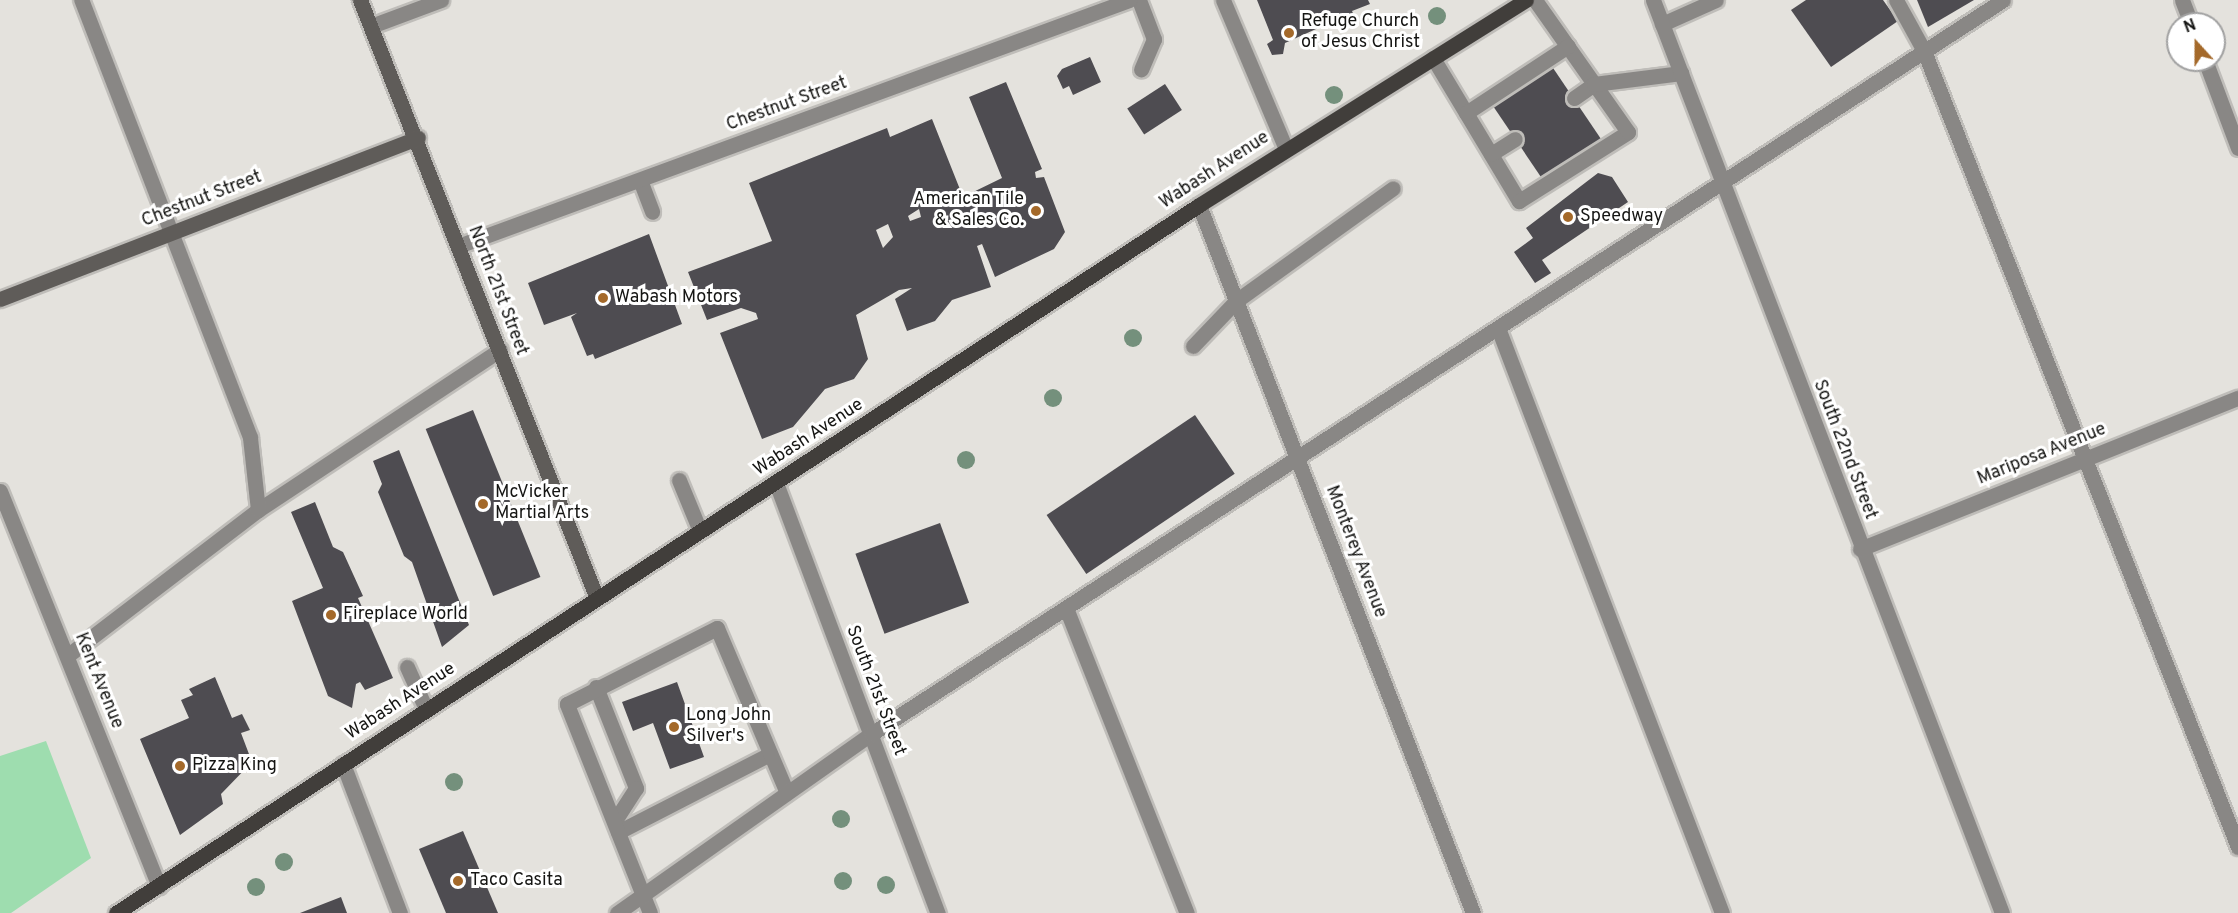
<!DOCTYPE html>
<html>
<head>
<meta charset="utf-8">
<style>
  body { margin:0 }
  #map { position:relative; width:2238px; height:913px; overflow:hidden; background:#e4e2dd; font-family:Overpass,sans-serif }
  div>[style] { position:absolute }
  .green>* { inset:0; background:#9eddaf }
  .building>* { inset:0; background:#4e4c51; transform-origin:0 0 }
  .roads { filter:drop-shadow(2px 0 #bfbdb9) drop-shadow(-2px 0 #bfbdb9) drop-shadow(0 2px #bfbdb9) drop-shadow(0 -2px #bfbdb9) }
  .lane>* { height:15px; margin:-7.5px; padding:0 7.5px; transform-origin:7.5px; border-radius:7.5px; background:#898785 }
  .street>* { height:15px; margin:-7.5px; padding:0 7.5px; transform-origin:7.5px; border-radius:7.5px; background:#898785 }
  .secondary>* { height:15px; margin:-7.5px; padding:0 7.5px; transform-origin:7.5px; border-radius:7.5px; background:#5f5c59 }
  .primary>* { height:15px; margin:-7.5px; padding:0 7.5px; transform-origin:7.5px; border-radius:7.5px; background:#413e3b }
  .trees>* { width:18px; height:18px; margin:-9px; border-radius:50%; background:#74907c }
  .dots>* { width:16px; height:16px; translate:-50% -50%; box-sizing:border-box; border:3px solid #fff; border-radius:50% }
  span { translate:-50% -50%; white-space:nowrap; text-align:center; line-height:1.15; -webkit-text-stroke:6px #fff; paint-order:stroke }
  .poi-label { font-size:18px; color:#151513 }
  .left { translate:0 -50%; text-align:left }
  .right { translate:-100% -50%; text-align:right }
  .street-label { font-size:18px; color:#151513 }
  .north { position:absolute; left:2166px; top:12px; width:60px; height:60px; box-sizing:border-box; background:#fff; border:2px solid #a1a1a1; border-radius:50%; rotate:339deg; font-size:16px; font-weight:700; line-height:24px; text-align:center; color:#151513 }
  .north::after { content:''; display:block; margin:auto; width:21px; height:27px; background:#a4692a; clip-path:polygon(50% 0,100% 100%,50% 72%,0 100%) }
</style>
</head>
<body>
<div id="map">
  <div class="green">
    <i style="clip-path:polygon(46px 741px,91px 858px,11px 913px,0 913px,0 756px)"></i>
  </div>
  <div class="building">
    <i style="clip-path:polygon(1257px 0,1368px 0,1370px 4px,1352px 11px,1356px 20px,1343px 25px,1336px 20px,1285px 43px,1283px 54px,1272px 55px,1267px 44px,1273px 40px)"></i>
    <i style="clip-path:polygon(1806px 0,1883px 0,1898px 21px,1831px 67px,1791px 10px)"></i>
    <i style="clip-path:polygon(1917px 0,1974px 0,1928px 27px)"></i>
    <i style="clip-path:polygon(1090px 57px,1101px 82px,1073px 95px,1069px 86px,1063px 89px,1057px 76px,1062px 69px)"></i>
    <i style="left:1549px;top:62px;width:96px;height:71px;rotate:56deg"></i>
    <i style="clip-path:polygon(evenodd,1006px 82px,1042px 169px,1035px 172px,1036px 178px,1044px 177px,1065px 232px,1054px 249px,995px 277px,982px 244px,977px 246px,991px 287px,952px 300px,935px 321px,907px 331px,895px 299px,912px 288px,899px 290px,856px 315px,868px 359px,854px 379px,825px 389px,793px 427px,762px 439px,720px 333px,758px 319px,756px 313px,741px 308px,707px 320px,688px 272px,772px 241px,749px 183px,887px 128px,890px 137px,932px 119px,963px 197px,1002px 178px,969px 97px,1006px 82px,919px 209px,921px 217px,910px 221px,908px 216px,919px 209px,1006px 82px,888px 224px,893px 237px,883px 248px,876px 230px,888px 224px)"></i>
    <i style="left:1165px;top:84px;width:31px;height:45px;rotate:57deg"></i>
    <i style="clip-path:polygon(1598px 173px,1612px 177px,1628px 202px,1542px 260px,1551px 273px,1535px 283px,1514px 252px,1533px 238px,1526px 228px)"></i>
    <i style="clip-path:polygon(649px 234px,682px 324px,595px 359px,593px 354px,587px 356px,571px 317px,577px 313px,544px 325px,528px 283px)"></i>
    <i style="left:473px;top:410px;width:180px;height:51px;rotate:68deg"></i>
    <i style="left:1195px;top:415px;width:71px;height:179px;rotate:56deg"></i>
    <i style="clip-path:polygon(399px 450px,469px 625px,442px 647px,412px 562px,404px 556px,378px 492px,382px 484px,373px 461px)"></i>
    <i style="clip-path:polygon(315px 502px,333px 547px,343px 552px,363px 596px,358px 598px,393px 678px,365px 690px,360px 682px,356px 684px,352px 708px,328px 696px,292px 601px,323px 588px,291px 512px)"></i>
    <i style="left:940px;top:523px;width:85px;height:90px;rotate:70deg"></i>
    <i style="clip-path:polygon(215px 677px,232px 718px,242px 714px,250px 730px,241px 733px,252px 762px,221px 794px,223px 804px,180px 835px,140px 739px,189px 718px,181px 700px,193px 695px,189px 689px)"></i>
    <i style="clip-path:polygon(677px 682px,704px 757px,670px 769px,653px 723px,633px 731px,622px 702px)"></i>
    <i style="clip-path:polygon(463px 831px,498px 913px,446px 913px,419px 849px)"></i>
    <i style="clip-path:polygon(341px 897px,347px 913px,300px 913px)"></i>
  </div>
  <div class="roads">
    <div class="lane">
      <i style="left:1139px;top:0;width:42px;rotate:69deg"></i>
      <i style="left:1154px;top:39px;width:33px;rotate:113deg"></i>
      <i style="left:1896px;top:0;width:58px;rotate:61.2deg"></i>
      <i style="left:1924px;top:51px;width:856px;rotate:68.47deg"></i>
      <i style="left:1662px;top:24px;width:59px;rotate:-24deg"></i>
      <i style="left:371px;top:26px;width:75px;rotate:-20.4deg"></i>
      <i style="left:1433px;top:58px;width:167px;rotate:59deg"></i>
      <i style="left:1519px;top:201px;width:129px;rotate:-32.3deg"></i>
      <i style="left:1628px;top:132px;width:161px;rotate:-125.2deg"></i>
      <i style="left:1574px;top:98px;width:24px;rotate:-35deg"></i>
      <i style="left:1594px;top:84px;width:88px;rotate:-7.2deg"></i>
      <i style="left:1466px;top:113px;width:122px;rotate:-33.3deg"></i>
      <i style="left:1491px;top:154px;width:28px;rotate:-32deg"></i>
      <i style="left:640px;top:180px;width:34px;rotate:69deg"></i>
      <i style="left:1498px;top:328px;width:626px;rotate:69.05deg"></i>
      <i style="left:1193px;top:346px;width:62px;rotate:-46.3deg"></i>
      <i style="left:1236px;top:301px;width:193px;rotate:-35.7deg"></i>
      <i style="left:679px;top:480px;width:55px;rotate:67.6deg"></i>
      <i style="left:258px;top:510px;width:290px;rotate:-33.5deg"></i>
      <i style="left:1066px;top:608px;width:328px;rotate:68.4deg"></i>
      <i style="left:67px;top:656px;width:240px;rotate:-37.4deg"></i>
      <i style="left:258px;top:510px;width:73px;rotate:-96.3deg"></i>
      <i style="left:250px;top:437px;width:469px;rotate:-111.1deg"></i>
      <i style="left:407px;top:667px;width:46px;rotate:65.7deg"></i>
      <i style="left:596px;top:687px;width:109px;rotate:68.4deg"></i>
      <i style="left:636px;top:788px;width:40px;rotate:122.9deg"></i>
      <i style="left:618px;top:832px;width:171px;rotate:-27.2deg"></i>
      <i style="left:650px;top:913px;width:225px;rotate:-111.7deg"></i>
      <i style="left:567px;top:704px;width:168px;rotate:-26.9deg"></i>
      <i style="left:717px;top:628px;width:179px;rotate:67deg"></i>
    </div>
    <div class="street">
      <i style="left:1223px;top:0;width:162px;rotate:67.1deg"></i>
      <i style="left:1653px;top:0;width:977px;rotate:69.08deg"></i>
      <i style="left:2182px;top:0;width:26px;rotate:69deg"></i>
      <i style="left:2205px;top:60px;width:94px;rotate:69.4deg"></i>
      <i style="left:1199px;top:205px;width:759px;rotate:68.84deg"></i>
      <i style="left:458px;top:246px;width:715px;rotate:-20.13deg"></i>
      <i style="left:776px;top:483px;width:460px;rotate:69.4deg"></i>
      <i style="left:0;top:491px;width:426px;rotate:68.1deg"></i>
      <i style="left:1860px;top:549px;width:407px;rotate:-21.8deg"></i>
      <i style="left:343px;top:764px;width:160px;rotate:69.1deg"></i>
      <i style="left:617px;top:913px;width:311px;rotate:-35.2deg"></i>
      <i style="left:871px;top:734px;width:1349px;rotate:-32.96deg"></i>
    </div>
    <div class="secondary">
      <i style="left:360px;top:0;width:641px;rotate:68.4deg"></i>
      <i style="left:0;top:299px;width:448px;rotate:-21.1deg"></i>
    </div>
    <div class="primary">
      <i style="left:116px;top:913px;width:1294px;rotate:-33.17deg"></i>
      <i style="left:1199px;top:205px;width:386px;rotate:-32.1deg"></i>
    </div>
  </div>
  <div class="trees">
    <i style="left:1437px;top:16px"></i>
    <i style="left:1334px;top:95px"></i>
    <i style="left:1133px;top:338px"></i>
    <i style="left:1053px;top:398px"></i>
    <i style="left:966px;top:460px"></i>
    <i style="left:454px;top:782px"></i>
    <i style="left:841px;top:819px"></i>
    <i style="left:284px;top:862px"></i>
    <i style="left:843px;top:881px"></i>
    <i style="left:886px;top:885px"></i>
    <i style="left:256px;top:887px"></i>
  </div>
  <div class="dots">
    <i style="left:1289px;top:33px;background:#a4692a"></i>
    <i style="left:1036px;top:211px;background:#a4692a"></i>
    <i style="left:1568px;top:217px;background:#a4692a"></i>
    <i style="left:603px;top:298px;background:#a4692a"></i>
    <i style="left:483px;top:504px;background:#a4692a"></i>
    <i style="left:331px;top:615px;background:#a4692a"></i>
    <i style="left:674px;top:727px;background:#a4692a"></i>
    <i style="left:180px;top:766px;background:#a4692a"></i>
    <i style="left:458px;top:881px;background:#a4692a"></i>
  </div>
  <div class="poi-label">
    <span class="left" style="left:1301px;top:33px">Refuge Church<br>of Jesus Christ</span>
    <span class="right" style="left:1024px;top:211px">American Tile<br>&amp; Sales Co.</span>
    <span class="left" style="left:1580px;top:217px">Speedway</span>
    <span class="left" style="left:615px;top:298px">Wabash Motors</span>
    <span class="left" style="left:495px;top:504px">McVicker<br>Martial Arts</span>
    <span class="left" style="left:343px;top:615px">Fireplace World</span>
    <span class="left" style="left:686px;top:727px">Long John<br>Silver's</span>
    <span class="left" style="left:192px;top:766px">Pizza King</span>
    <span class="left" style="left:470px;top:881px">Taco Casita</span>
  </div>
  <div class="street-label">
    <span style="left:787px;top:105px;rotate:-20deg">Chestnut Street</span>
    <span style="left:1215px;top:171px;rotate:-33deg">Wabash Avenue</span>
    <span style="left:202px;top:200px;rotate:-21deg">Chestnut Street</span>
    <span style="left:497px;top:291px;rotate:69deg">North 21st Street</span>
    <span style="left:809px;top:438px;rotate:-33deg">Wabash Avenue</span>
    <span style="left:1844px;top:450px;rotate:69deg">South 22nd Street</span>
    <span style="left:2042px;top:455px;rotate:-22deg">Mariposa Avenue</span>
    <span style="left:1355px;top:552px;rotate:69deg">Monterey Avenue</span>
    <span style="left:98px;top:681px;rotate:68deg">Kent Avenue</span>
    <span style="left:875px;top:691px;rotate:69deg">South 21st Street</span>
    <span style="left:401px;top:702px;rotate:-33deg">Wabash Avenue</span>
  </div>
  <div class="north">N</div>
</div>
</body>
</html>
